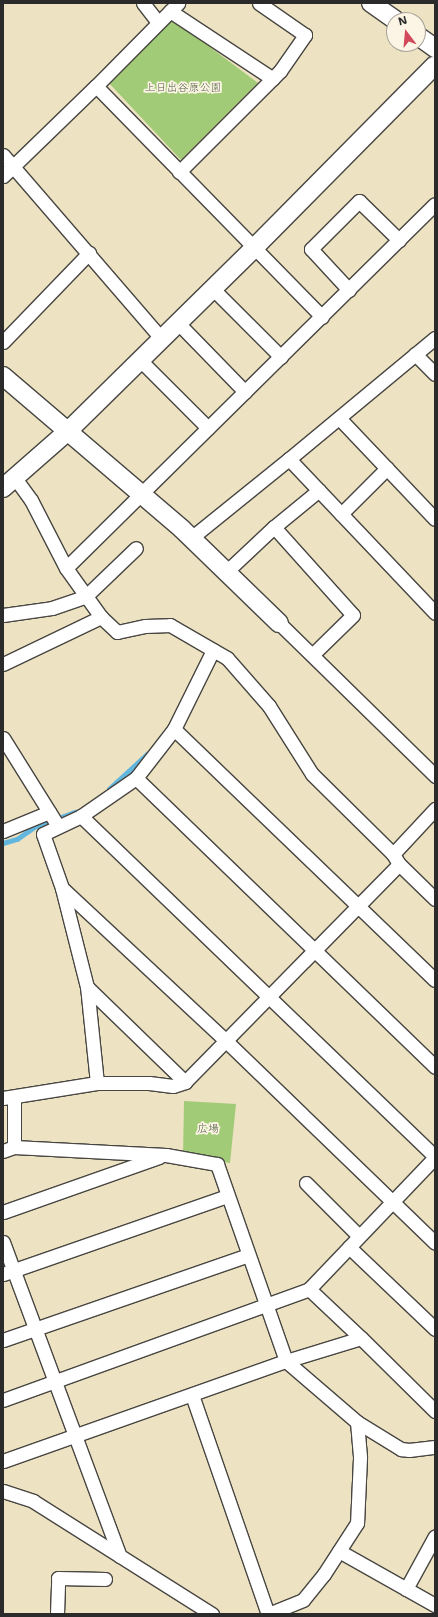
<!DOCTYPE html>
<html>
<head>
<meta charset="utf-8">
<style>
  body { margin:0 }
  #map { position:relative; width:438px; height:1617px; overflow:hidden; background:#ede2c1; font-family:"Shantell Sans","Klee One",sans-serif }
  div>[style] { position:absolute }
  .green>* { inset:0; background:#a2cb77 }
  .stream>* { height:4.5px; margin:-2.25px; padding:0 2.25px; transform-origin:2.25px; border-radius:2.25px; background:#63b7df }
  .roads { filter:drop-shadow(1px 0 #484642) drop-shadow(-1px 0 #484642) drop-shadow(0 1px #484642) drop-shadow(0 -1px #484642) }
  .street>* { height:13px; margin:-6.5px; padding:0 6.5px; transform-origin:6.5px; border-radius:6.5px; background:#fff }
  .secondary>* { height:18px; margin:-9px; padding:0 9px; transform-origin:9px; border-radius:9px; background:#fff }
  span { translate:-50% -50%; white-space:nowrap; text-align:center; line-height:1.15; -webkit-text-stroke:3.5px #fcf5e5; paint-order:stroke }
  .park-label { font-size:11px; color:#4f5b42 }
  .frame { position:absolute; inset:0; border:4px solid #2b2b2b; pointer-events:none }
  .north { position:absolute; left:386px; top:12px; width:40px; height:40px; box-sizing:border-box; background:#fcf5e5; border:1px solid #a8a49b; border-radius:50%; rotate:344deg; font-size:11px; font-weight:700; line-height:16px; text-align:center; color:#2b2b2b }
  .north::after { content:''; display:block; margin:auto; width:14px; height:18px; background:#d1495b; clip-path:polygon(50% 0,100% 100%,50% 72%,0 100%) }
</style>
</head>
<body>
<div id="map">
  <div class="green">
    <i style="clip-path:polygon(171px 18px,258px 83px,181px 160px,108px 82px)"></i>
    <i style="clip-path:polygon(184px 1101px,236px 1104px,230px 1163px,183px 1157px)"></i>
  </div>
  <div class="stream">
    <i style="left:109px;top:789px;width:52px;rotate:-42.6deg"></i>
    <i style="left:3px;top:843px;width:15px;rotate:-16deg"></i>
    <i style="left:17px;top:839px;width:21px;rotate:-35deg"></i>
    <i style="left:34px;top:827px;width:44px;rotate:-20.1deg"></i>
  </div>
  <div class="roads">
    <div class="street">
      <i style="left:143px;top:3px;width:24px;rotate:52deg"></i>
      <i style="left:170px;top:11px;width:123px;rotate:33.4deg"></i>
      <i style="left:96px;top:86px;width:323px;rotate:45.6deg"></i>
      <i style="left:3px;top:155px;width:243px;rotate:49.2deg"></i>
      <i style="left:179px;top:172px;width:143px;rotate:-45deg"></i>
      <i style="left:280px;top:71px;width:44px;rotate:-55.2deg"></i>
      <i style="left:305px;top:35px;width:56px;rotate:-145.2deg"></i>
      <i style="left:3px;top:176px;width:129px;rotate:-44.1deg"></i>
      <i style="left:96px;top:86px;width:117px;rotate:-45.3deg"></i>
      <i style="left:213px;top:289px;width:96px;rotate:45deg"></i>
      <i style="left:349px;top:290px;width:56px;rotate:-132.8deg"></i>
      <i style="left:311px;top:249px;width:68px;rotate:-45deg"></i>
      <i style="left:359px;top:201px;width:56px;rotate:44.3deg"></i>
      <i style="left:178px;top:323px;width:96px;rotate:45.8deg"></i>
      <i style="left:3px;top:342px;width:124px;rotate:-46deg"></i>
      <i style="left:415px;top:354px;width:28px;rotate:45deg"></i>
      <i style="left:140px;top:360px;width:96px;rotate:45deg"></i>
      <i style="left:339px;top:418px;width:139px;rotate:46.5deg"></i>
      <i style="left:289px;top:459px;width:212px;rotate:46.5deg"></i>
      <i style="left:15px;top:478px;width:27px;rotate:54deg"></i>
      <i style="left:31px;top:500px;width:76px;rotate:62.8deg"></i>
      <i style="left:66px;top:568px;width:60px;rotate:54.5deg"></i>
      <i style="left:101px;top:617px;width:22px;rotate:43deg"></i>
      <i style="left:117px;top:632px;width:29px;rotate:-12deg"></i>
      <i style="left:145px;top:626px;width:25px;rotate:-2deg"></i>
      <i style="left:170px;top:625px;width:66px;rotate:30.1deg"></i>
      <i style="left:227px;top:658px;width:64px;rotate:48.8deg"></i>
      <i style="left:269px;top:706px;width:80px;rotate:57.7deg"></i>
      <i style="left:312px;top:774px;width:114px;rotate:44.6deg"></i>
      <i style="left:393px;top:854px;width:12px;rotate:59deg"></i>
      <i style="left:399px;top:864px;width:50px;rotate:44.2deg"></i>
      <i style="left:341px;top:514px;width:65px;rotate:-45deg"></i>
      <i style="left:274px;top:527px;width:58px;rotate:-39.4deg"></i>
      <i style="left:191px;top:538px;width:126px;rotate:-38.9deg"></i>
      <i style="left:289px;top:459px;width:190px;rotate:-39.7deg"></i>
      <i style="left:66px;top:568px;width:518px;rotate:-44.61deg"></i>
      <i style="left:226px;top:572px;width:66px;rotate:-43.2deg"></i>
      <i style="left:274px;top:527px;width:118px;rotate:48.1deg"></i>
      <i style="left:353px;top:615px;width:57px;rotate:135.7deg"></i>
      <i style="left:3px;top:615px;width:49px;rotate:-8.1deg"></i>
      <i style="left:52px;top:608px;width:36px;rotate:-19deg"></i>
      <i style="left:86px;top:596px;width:69px;rotate:-43.8deg"></i>
      <i style="left:279px;top:623px;width:219px;rotate:44.4deg"></i>
      <i style="left:3px;top:664px;width:109px;rotate:-25.6deg"></i>
      <i style="left:174px;top:729px;width:362px;rotate:43.9deg"></i>
      <i style="left:3px;top:738px;width:104px;rotate:58deg"></i>
      <i style="left:136px;top:778px;width:416px;rotate:44deg"></i>
      <i style="left:81px;top:816px;width:492px;rotate:43.9deg"></i>
      <i style="left:3px;top:831px;width:50px;rotate:-22.4deg"></i>
      <i style="left:393px;top:854px;width:62px;rotate:-47deg"></i>
      <i style="left:62px;top:888px;width:223px;rotate:43deg"></i>
      <i style="left:225px;top:1040px;width:292px;rotate:44deg"></i>
      <i style="left:87px;top:987px;width:136px;rotate:44.1deg"></i>
      <i style="left:185px;top:1082px;width:305px;rotate:-45.5deg"></i>
      <i style="left:97px;top:1083px;width:97px;rotate:-95.9deg"></i>
      <i style="left:87px;top:987px;width:102px;rotate:-104.2deg"></i>
      <i style="left:62px;top:888px;width:57px;rotate:-109.4deg"></i>
      <i style="left:43px;top:834px;width:42px;rotate:-25.3deg"></i>
      <i style="left:81px;top:816px;width:67px;rotate:-34.6deg"></i>
      <i style="left:136px;top:778px;width:62px;rotate:-52.2deg"></i>
      <i style="left:174px;top:729px;width:88px;rotate:-63.7deg"></i>
      <i style="left:3px;top:1098px;width:95px;rotate:-9.1deg"></i>
      <i style="left:97px;top:1083px;width:52px"></i>
      <i style="left:149px;top:1083px;width:24px;rotate:7deg"></i>
      <i style="left:173px;top:1086px;width:13px;rotate:-18deg"></i>
      <i style="left:14px;top:1098px;width:49px;rotate:90deg"></i>
      <i style="left:3px;top:1151px;width:12px;rotate:-20deg"></i>
      <i style="left:14px;top:1147px;width:152px;rotate:3deg"></i>
      <i style="left:166px;top:1155px;width:52px;rotate:10deg"></i>
      <i style="left:217px;top:1164px;width:209px;rotate:70.7deg"></i>
      <i style="left:286px;top:1361px;width:94px;rotate:40.7deg"></i>
      <i style="left:357px;top:1422px;width:36px;rotate:85deg"></i>
      <i style="left:360px;top:1458px;width:65px;rotate:92.6deg"></i>
      <i style="left:357px;top:1523px;width:61px;rotate:122.9deg"></i>
      <i style="left:324px;top:1574px;width:33px;rotate:129deg"></i>
      <i style="left:303px;top:1600px;width:38px;rotate:158deg"></i>
      <i style="left:306px;top:1183px;width:75px;rotate:45deg"></i>
      <i style="left:3px;top:1212px;width:165px;rotate:-19.4deg"></i>
      <i style="left:3px;top:1242px;width:335px;rotate:69.6deg"></i>
      <i style="left:349px;top:1247px;width:119px;rotate:43.6deg"></i>
      <i style="left:3px;top:1274px;width:237px;rotate:-19.2deg"></i>
      <i style="left:309px;top:1289px;width:71px;rotate:43.3deg"></i>
      <i style="left:361px;top:1338px;width:104px;rotate:44.6deg"></i>
      <i style="left:3px;top:1340px;width:259px;rotate:-19.1deg"></i>
      <i style="left:192px;top:1395px;width:232px;rotate:70.9deg"></i>
      <i style="left:3px;top:1400px;width:326px;rotate:-19.9deg"></i>
      <i style="left:309px;top:1289px;width:182px;rotate:-46.3deg"></i>
      <i style="left:357px;top:1422px;width:52px;rotate:31.5deg"></i>
      <i style="left:401px;top:1449px;width:8px;rotate:7deg"></i>
      <i style="left:409px;top:1450px;width:26px;rotate:-7deg"></i>
      <i style="left:3px;top:1461px;width:300px;rotate:-19.5deg"></i>
      <i style="left:286px;top:1361px;width:78px;rotate:-17deg"></i>
      <i style="left:3px;top:1491px;width:32px;rotate:18deg"></i>
      <i style="left:33px;top:1501px;width:212px;rotate:32.3deg"></i>
      <i style="left:339px;top:1551px;width:110px;rotate:29.4deg"></i>
      <i style="left:406px;top:1589px;width:60px;rotate:-61.3deg"></i>
      <i style="left:57px;top:1614px;width:36px;rotate:-88deg"></i>
      <i style="left:58px;top:1578px;width:47px;rotate:1.2deg"></i>
    </div>
    <div class="secondary">
      <i style="left:371px;top:3px;width:29px;rotate:35deg"></i>
      <i style="left:418px;top:36px;width:21px;rotate:35deg"></i>
      <i style="left:3px;top:376px;width:235px;rotate:40.5deg"></i>
      <i style="left:182px;top:529px;width:135px;rotate:44.1deg"></i>
      <i style="left:3px;top:488px;width:86px;rotate:-41.2deg"></i>
      <i style="left:68px;top:431px;width:261px;rotate:-44.5deg"></i>
      <i style="left:254px;top:248px;width:257px;rotate:-45.3deg"></i>
    </div>
  </div>
  <div class="park-label">
    <span style="left:183px;top:88px">上日出谷原公園</span>
    <span style="left:208px;top:1129px">広場</span>
  </div>
  <div class="frame"></div>
  <div class="north">N</div>
</div>
</body>
</html>
